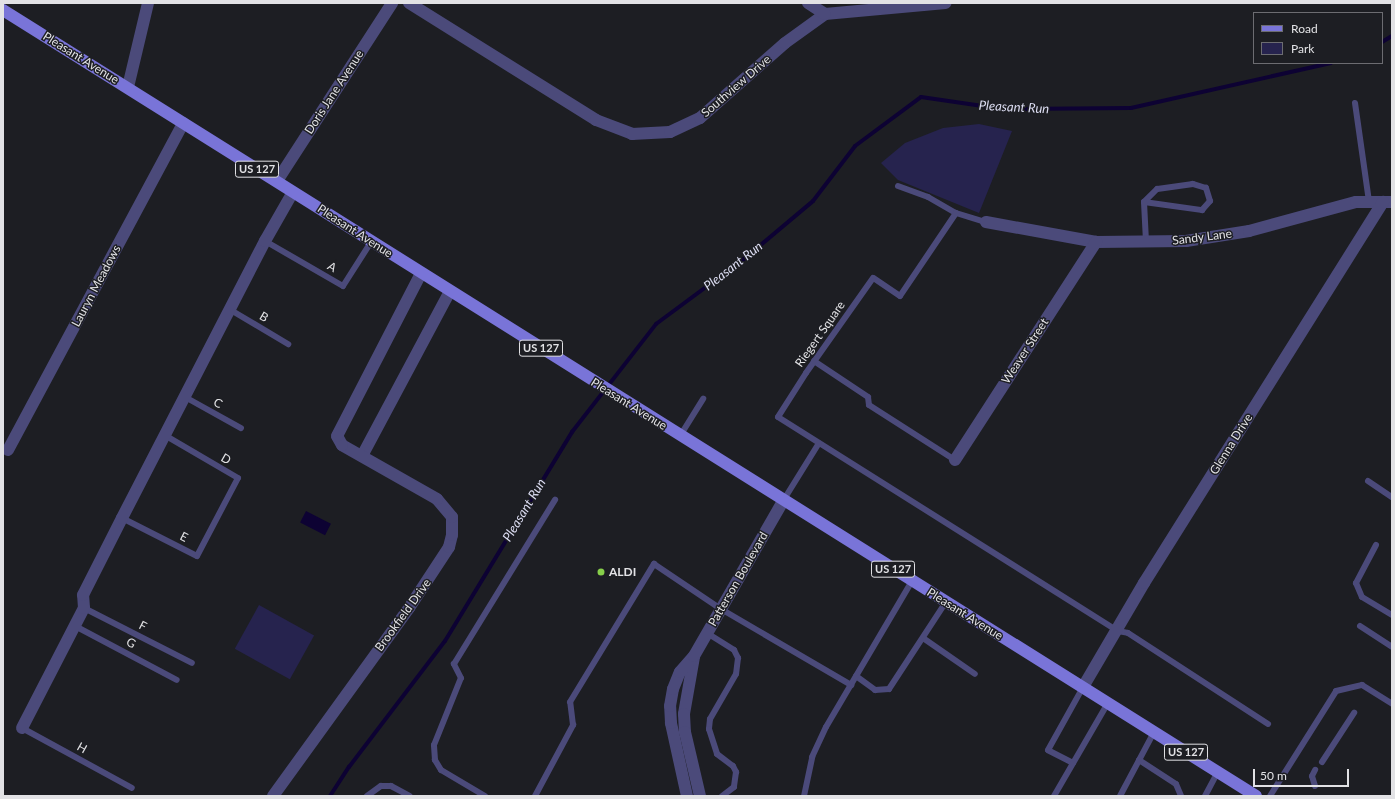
<!DOCTYPE html>
<html>
<head>
<meta charset="utf-8">
<style>
  body { margin:0 }
  #map { position:relative; width:1395px; height:799px; overflow:hidden; background:#1d1e23; font-family:Lato,sans-serif }
  div>[style] { position:absolute }
  .green>* { inset:0; background:#26234e; transform-origin:0 0 }
  .water>* { inset:0; background:#0d0233; transform-origin:0 0 }
  .stream>* { height:4px; margin:-2px; padding:0 2px; transform-origin:2px; border-radius:2px; background:#0d0233 }
  .service>* { height:6px; margin:-3px; padding:0 3px; transform-origin:3px; border-radius:3px; background:#4b4a7a }
  .minor>* { height:12px; margin:-6px; padding:0 6px; transform-origin:6px; border-radius:6px; background:#4b4a7a }
  .primary>* { height:12px; margin:-6px; padding:0 6px; transform-origin:6px; border-radius:6px; background:#7974d8 }
  .dots>* { width:11px; height:11px; translate:-50% -50%; box-sizing:border-box; border:2px solid #1d1e23; border-radius:50% }
  span { translate:-50% -50%; white-space:nowrap; text-align:center; line-height:1.15; -webkit-text-stroke:3px #1d1e23; paint-order:stroke }
  .shield-label span { padding:1px 3px; background:#1d1e23; border:1px solid; border-radius:3px; -webkit-text-stroke-width:0 }
  .shield-label { font-size:11px; color:#e2e2e5; font-weight:700 }
  .street-label { font-size:12px; color:#e2e2e5 }
  .poi-label { font-size:12px; color:#e2e2e5; font-weight:700 }
  .left { translate:0 -50%; text-align:left }
  .water-label { font-size:13px; color:#dcddf2; font-style:italic }
  .frame { position:absolute; inset:0; border:4px solid #e2e2e5; pointer-events:none }
  .legend { position:absolute; left:1253px; top:12px; width:130px; height:52px; box-sizing:border-box; background:#1d1e23; border:1px solid #6c6c71; margin:0; padding:5px 7px; list-style:none; font-size:12px; color:#e2e2e5 }
  .legend li { display:flex; align-items:center; gap:8px; height:20px }
  .legend b { width:20px; border:1px solid #6c6c71 }
  .scale { position:absolute; left:1253px; top:769px; width:96px; height:18px; box-sizing:border-box; border:2px solid #e2e2e5; border-top:0; padding-left:5px; font-size:12px; line-height:14px; white-space:nowrap; color:#e2e2e5; -webkit-text-stroke:3px #1d1e23; paint-order:stroke }
</style>
</head>
<body>
<div id="map">
  <div class="green">
    <i style="clip-path:polygon(979px 124px,1012px 131px,979px 213px,898px 180px,881px 163px,905px 143px,943px 128px)"></i>
    <i style="left:259px;top:605px;width:63px;height:50px;rotate:29deg"></i>
  </div>
  <div class="water">
    <i style="left:306px;top:511px;width:28px;height:13px;rotate:27deg"></i>
  </div>
  <div class="stream">
    <i style="left:1382px;top:42px;width:12px;rotate:-31deg"></i>
    <i style="left:330px;top:796px;width:35px;rotate:-57deg"></i>
    <i style="left:349px;top:767px;width:158px;rotate:-52.7deg"></i>
    <i style="left:445px;top:641px;width:245px;rotate:-58.7deg"></i>
    <i style="left:572px;top:432px;width:137px;rotate:-52.1deg"></i>
    <i style="left:656px;top:324px;width:109px;rotate:-36.5deg"></i>
    <i style="left:744px;top:259px;width:90px;rotate:-40deg"></i>
    <i style="left:813px;top:201px;width:69px;rotate:-52.6deg"></i>
    <i style="left:855px;top:146px;width:82px;rotate:-36.6deg"></i>
    <i style="left:921px;top:97px;width:83px;rotate:8.3deg"></i>
    <i style="left:1003px;top:109px;width:128px;rotate:-0.4deg"></i>
    <i style="left:1131px;top:108px;width:205px;rotate:-12.7deg"></i>
  </div>
  <div class="service">
    <i style="left:1355px;top:103px;width:99px;rotate:81.9deg"></i>
    <i style="left:898px;top:186px;width:32px;rotate:20deg"></i>
    <i style="left:928px;top:197px;width:32px;rotate:30deg"></i>
    <i style="left:956px;top:213px;width:31px;rotate:17deg"></i>
    <i style="left:1144px;top:202px;width:59px;rotate:7.9deg"></i>
    <i style="left:1202px;top:210px;width:12px;rotate:-48deg"></i>
    <i style="left:1210px;top:201px;width:14px;rotate:-107deg"></i>
    <i style="left:1206px;top:188px;width:14px;rotate:-163deg"></i>
    <i style="left:1193px;top:184px;width:36px;rotate:172deg"></i>
    <i style="left:1157px;top:189px;width:18px;rotate:135deg"></i>
    <i style="left:1144px;top:202px;width:40px;rotate:87.1deg"></i>
    <i style="left:956px;top:213px;width:100px;rotate:124deg"></i>
    <i style="left:900px;top:296px;width:32px;rotate:-146deg"></i>
    <i style="left:873px;top:278px;width:116px;rotate:125.2deg"></i>
    <i style="left:806px;top:373px;width:52px;rotate:122.5deg"></i>
    <i style="left:778px;top:417px;width:402px;rotate:32.2deg"></i>
    <i style="left:1118px;top:631px;width:10px;rotate:11deg"></i>
    <i style="left:1128px;top:633px;width:167px;rotate:33deg"></i>
    <i style="left:265px;top:241px;width:90px;rotate:30deg"></i>
    <i style="left:343px;top:286px;width:52px;rotate:-57.5deg"></i>
    <i style="left:229px;top:309px;width:69px;rotate:30.7deg"></i>
    <i style="left:814px;top:361px;width:65px;rotate:33.7deg"></i>
    <i style="left:868px;top:397px;width:8px;rotate:83deg"></i>
    <i style="left:869px;top:405px;width:102px;rotate:32.6deg"></i>
    <i style="left:185px;top:397px;width:64px;rotate:29deg"></i>
    <i style="left:680px;top:436px;width:44px;rotate:-58.1deg"></i>
    <i style="left:1368px;top:481px;width:29px;rotate:34deg"></i>
    <i style="left:783px;top:501px;width:68px;rotate:-58.2deg"></i>
    <i style="left:122px;top:518px;width:84px;rotate:26.9deg"></i>
    <i style="left:197px;top:556px;width:88px;rotate:-62.3deg"></i>
    <i style="left:238px;top:478px;width:83px;rotate:-149.7deg"></i>
    <i style="left:1376px;top:545px;width:43px;rotate:117.8deg"></i>
    <i style="left:1356px;top:583px;width:15px;rotate:67deg"></i>
    <i style="left:1362px;top:597px;width:35px;rotate:31deg"></i>
    <i style="left:84px;top:608px;width:121px;rotate:27deg"></i>
    <i style="left:75px;top:626px;width:115px;rotate:27.9deg"></i>
    <i style="left:1360px;top:626px;width:38px;rotate:33deg"></i>
    <i style="left:707px;top:633px;width:32px;rotate:32deg"></i>
    <i style="left:734px;top:650px;width:9px;rotate:63deg"></i>
    <i style="left:738px;top:658px;width:16px;rotate:97deg"></i>
    <i style="left:736px;top:674px;width:52px;rotate:120deg"></i>
    <i style="left:710px;top:719px;width:10px;rotate:96deg"></i>
    <i style="left:709px;top:729px;width:26px;rotate:72deg"></i>
    <i style="left:717px;top:754px;width:20px;rotate:37deg"></i>
    <i style="left:733px;top:766px;width:7px;rotate:63deg"></i>
    <i style="left:736px;top:772px;width:15px;rotate:98deg"></i>
    <i style="left:734px;top:787px;width:15px;rotate:143deg"></i>
    <i style="left:923px;top:638px;width:63px;rotate:34.7deg"></i>
    <i style="left:856px;top:676px;width:24px;rotate:36deg"></i>
    <i style="left:875px;top:690px;width:14px;rotate:-4deg"></i>
    <i style="left:889px;top:689px;width:104px;rotate:-56.8deg"></i>
    <i style="left:22px;top:728px;width:125px;rotate:28.6deg"></i>
    <i style="left:1139px;top:760px;width:44px;rotate:33deg"></i>
    <i style="left:1176px;top:784px;width:13px;rotate:67deg"></i>
    <i style="left:1322px;top:762px;width:59px;rotate:-56.9deg"></i>
    <i style="left:1073px;top:763px;width:28px;rotate:-153deg"></i>
    <i style="left:1048px;top:750px;width:72px;rotate:-60.9deg"></i>
    <i style="left:1315px;top:786px;width:10px;rotate:-107deg"></i>
    <i style="left:1312px;top:776px;width:7px;rotate:-63deg"></i>
    <i style="left:367px;top:796px;width:17px;rotate:-36deg"></i>
    <i style="left:381px;top:786px;width:10px"></i>
    <i style="left:391px;top:786px;width:21px;rotate:28deg"></i>
    <i style="left:485px;top:796px;width:51px;rotate:-149.4deg"></i>
    <i style="left:441px;top:770px;width:12px;rotate:-121deg"></i>
    <i style="left:435px;top:760px;width:15px;rotate:-94deg"></i>
    <i style="left:434px;top:745px;width:72px;rotate:-68.1deg"></i>
    <i style="left:461px;top:678px;width:16px;rotate:-117deg"></i>
    <i style="left:454px;top:664px;width:193px;rotate:-58.4deg"></i>
    <i style="left:535px;top:796px;width:81px;rotate:-61.8deg"></i>
    <i style="left:573px;top:725px;width:23px;rotate:-97deg"></i>
    <i style="left:570px;top:702px;width:162px;rotate:-58.7deg"></i>
    <i style="left:654px;top:564px;width:81px;rotate:33.9deg"></i>
    <i style="left:721px;top:609px;width:151px;rotate:30.3deg"></i>
    <i style="left:804px;top:796px;width:40px;rotate:-78deg"></i>
    <i style="left:812px;top:757px;width:33px;rotate:-65deg"></i>
    <i style="left:826px;top:727px;width:169px;rotate:-59.5deg"></i>
    <i style="left:1054px;top:796px;width:108px;rotate:-59.9deg"></i>
    <i style="left:1120px;top:796px;width:72px;rotate:-62deg"></i>
    <i style="left:1205px;top:796px;width:27px;rotate:-62deg"></i>
    <i style="left:1270px;top:796px;width:124px;rotate:-57.8deg"></i>
    <i style="left:1336px;top:691px;width:27px;rotate:-13deg"></i>
    <i style="left:1362px;top:685px;width:36px;rotate:32deg"></i>
  </div>
  <div class="minor">
    <i style="left:409px;top:3px;width:221px;rotate:32deg"></i>
    <i style="left:596px;top:120px;width:39px;rotate:21deg"></i>
    <i style="left:632px;top:134px;width:38px;rotate:-3deg"></i>
    <i style="left:670px;top:132px;width:33px;rotate:-25deg"></i>
    <i style="left:700px;top:118px;width:113px;rotate:-41.4deg"></i>
    <i style="left:785px;top:43px;width:49px;rotate:-35.9deg"></i>
    <i style="left:825px;top:14px;width:121px;rotate:-5.2deg"></i>
    <i style="left:808px;top:3px;width:20px;rotate:33deg"></i>
    <i style="left:128px;top:87px;width:86px;rotate:-76.6deg"></i>
    <i style="left:277px;top:181px;width:212px;rotate:-57.1deg"></i>
    <i style="left:986px;top:222px;width:112px;rotate:10.3deg"></i>
    <i style="left:1096px;top:242px;width:90px;rotate:-0.6deg"></i>
    <i style="left:1186px;top:241px;width:64px;rotate:-9deg"></i>
    <i style="left:1249px;top:231px;width:111px;rotate:-15.2deg"></i>
    <i style="left:1356px;top:202px;width:36px"></i>
    <i style="left:8px;top:450px;width:371px;rotate:-61.8deg"></i>
    <i style="left:362px;top:456px;width:187px;rotate:-61.9deg"></i>
    <i style="left:955px;top:460px;width:260px;rotate:-57.1deg"></i>
    <i style="left:694px;top:657px;width:58px;rotate:100deg"></i>
    <i style="left:684px;top:714px;width:18px;rotate:87deg"></i>
    <i style="left:685px;top:732px;width:66px;rotate:76.8deg"></i>
    <i style="left:1083px;top:687px;width:121px;rotate:-59.6deg"></i>
    <i style="left:1144px;top:583px;width:450px;rotate:-57.9deg"></i>
    <i style="left:22px;top:728px;width:135px;rotate:-62.7deg"></i>
    <i style="left:84px;top:608px;width:13px;rotate:-94deg"></i>
    <i style="left:83px;top:595px;width:86px;rotate:-63.1deg"></i>
    <i style="left:122px;top:518px;width:312px;rotate:-62.7deg"></i>
    <i style="left:265px;top:241px;width:56px;rotate:-60.3deg"></i>
    <i style="left:273px;top:796px;width:232px;rotate:-54.1deg"></i>
    <i style="left:409px;top:608px;width:73px;rotate:-56.7deg"></i>
    <i style="left:449px;top:547px;width:12px;rotate:-76deg"></i>
    <i style="left:452px;top:535px;width:18px;rotate:-90deg"></i>
    <i style="left:452px;top:517px;width:23px;rotate:-130deg"></i>
    <i style="left:437px;top:499px;width:109px;rotate:-150.4deg"></i>
    <i style="left:342px;top:445px;width:10px;rotate:-119deg"></i>
    <i style="left:337px;top:436px;width:183px;rotate:-62.7deg"></i>
    <i style="left:687px;top:796px;width:75px;rotate:-102.4deg"></i>
    <i style="left:671px;top:723px;width:17px;rotate:-93deg"></i>
    <i style="left:670px;top:706px;width:17px;rotate:-80deg"></i>
    <i style="left:673px;top:689px;width:18px;rotate:-68deg"></i>
    <i style="left:680px;top:672px;width:21px;rotate:-49deg"></i>
    <i style="left:694px;top:656px;width:179px;rotate:-60.1deg"></i>
  </div>
  <div class="primary">
    <i style="left:3px;top:10px;width:1479px;rotate:32.1deg"></i>
  </div>
  <div class="dots">
    <i style="left:601px;top:572px;background:#87cf4a"></i>
  </div>
  <div class="shield-label">
    <span style="left:257px;top:169px">US 127</span>
    <span style="left:541px;top:348px">US 127</span>
    <span style="left:893px;top:569px">US 127</span>
    <span style="left:1186px;top:752px">US 127</span>
  </div>
  <div class="street-label">
    <span style="left:81px;top:58px;rotate:32deg">Pleasant Avenue</span>
    <span style="left:736px;top:86px;rotate:-41deg">Southview Drive</span>
    <span style="left:334px;top:92px;rotate:-57deg">Doris Jane Avenue</span>
    <span style="left:355px;top:231px;rotate:33deg">Pleasant Avenue</span>
    <span style="left:1202px;top:237px;rotate:-7deg">Sandy Lane</span>
    <span style="left:332px;top:267px;rotate:30deg">A</span>
    <span style="left:96px;top:286px;rotate:-62deg">Lauryn Meadows</span>
    <span style="left:264px;top:317px;rotate:30deg">B</span>
    <span style="left:820px;top:334px;rotate:-55deg">Riegert Square</span>
    <span style="left:1025px;top:351px;rotate:-57deg">Weaver Street</span>
    <span style="left:218px;top:403px;rotate:29deg">C</span>
    <span style="left:629px;top:404px;rotate:32deg">Pleasant Avenue</span>
    <span style="left:1231px;top:444px;rotate:-58deg">Glenna Drive</span>
    <span style="left:226px;top:459px;rotate:30deg">D</span>
    <span style="left:184px;top:537px;rotate:27deg">E</span>
    <span style="left:738px;top:579px;rotate:-60deg">Patterson Boulevard</span>
    <span style="left:965px;top:614px;rotate:32deg">Pleasant Avenue</span>
    <span style="left:403px;top:615px;rotate:-54deg">Brookfield Drive</span>
    <span style="left:143px;top:626px;rotate:27deg">F</span>
    <span style="left:131px;top:643px;rotate:28deg">G</span>
    <span style="left:82px;top:748px;rotate:29deg">H</span>
  </div>
  <div class="poi-label">
    <span class="left" style="left:609px;top:572px">ALDI</span>
  </div>
  <div class="water-label">
    <span style="left:1014px;top:107px;rotate:3deg">Pleasant Run</span>
    <span style="left:733px;top:266px;rotate:-38deg">Pleasant Run</span>
    <span style="left:524px;top:510px;rotate:-59deg">Pleasant Run</span>
  </div>
  <div class="frame"></div>
  <ul class="legend">
  <li><b style="height:5px;background:#7974d8"></b>Road</li>
  <li><b style="height:11px;background:#26234e"></b>Park</li>
  </ul>
  <div class="scale">50 m</div>
</div>
</body>
</html>
